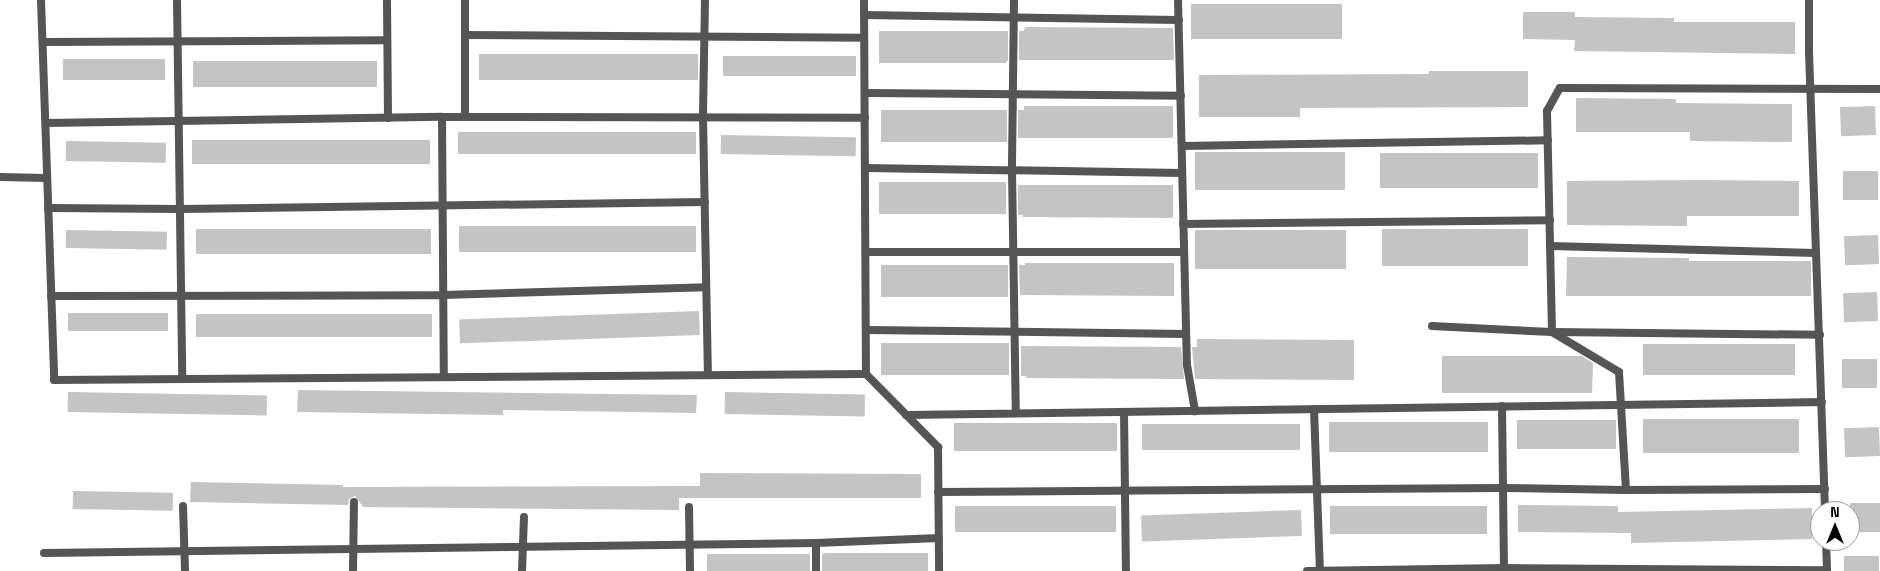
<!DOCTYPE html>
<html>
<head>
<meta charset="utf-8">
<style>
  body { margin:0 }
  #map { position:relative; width:1880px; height:571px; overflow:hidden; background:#fff; font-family:"Space Grotesk",sans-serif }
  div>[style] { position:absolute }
  .building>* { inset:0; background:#c4c4c4; transform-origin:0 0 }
  .service>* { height:8px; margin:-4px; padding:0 4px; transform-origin:4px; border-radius:4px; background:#555 }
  span { translate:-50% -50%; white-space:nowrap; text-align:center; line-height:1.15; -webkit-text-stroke:4.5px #fff; paint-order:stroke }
  .north { position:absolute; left:1810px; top:501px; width:50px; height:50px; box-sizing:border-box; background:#fff; border:1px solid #999; border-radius:50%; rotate:0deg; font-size:14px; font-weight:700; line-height:20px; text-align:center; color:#000 }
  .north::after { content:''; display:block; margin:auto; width:18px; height:22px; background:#000; clip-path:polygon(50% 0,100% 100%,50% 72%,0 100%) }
</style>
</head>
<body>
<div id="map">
  <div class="building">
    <i style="left:1191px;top:4px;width:151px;height:35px"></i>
    <i style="clip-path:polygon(1523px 12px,1575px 12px,1575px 17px,1674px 18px,1674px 22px,1795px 22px,1795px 54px,1574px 51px,1575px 40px,1523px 39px)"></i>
    <i style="clip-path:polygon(1025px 27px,1173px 28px,1174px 60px,1019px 60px,1019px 31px,1024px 31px)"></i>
    <i style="clip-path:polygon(879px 31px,1008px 31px,1008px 60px,1006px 63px,879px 63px)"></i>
    <i style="left:479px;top:54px;width:219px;height:26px"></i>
    <i style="left:723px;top:56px;width:133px;height:20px"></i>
    <i style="left:165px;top:59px;width:21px;height:102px;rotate:90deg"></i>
    <i style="left:377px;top:61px;width:26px;height:184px;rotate:90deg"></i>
    <i style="clip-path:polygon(1429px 71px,1528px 71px,1528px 107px,1300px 108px,1300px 117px,1199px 117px,1199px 75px,1429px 74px)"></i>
    <i style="clip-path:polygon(1576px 98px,1676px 99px,1676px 103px,1792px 104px,1792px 142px,1690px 141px,1690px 132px,1576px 132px)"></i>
    <i style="clip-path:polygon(1024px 106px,1173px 106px,1173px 138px,1018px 138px,1018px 110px,1024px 110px)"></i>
    <i style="left:1875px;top:106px;width:29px;height:35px;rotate:88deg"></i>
    <i style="left:881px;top:110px;width:126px;height:32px"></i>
    <i style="left:696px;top:132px;width:22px;height:238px;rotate:90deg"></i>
    <i style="left:721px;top:135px;width:135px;height:19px;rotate:1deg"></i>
    <i style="left:430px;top:140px;width:24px;height:238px;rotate:90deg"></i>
    <i style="left:66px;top:141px;width:100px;height:20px;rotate:1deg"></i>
    <i style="left:1195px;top:152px;width:150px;height:38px"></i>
    <i style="left:1380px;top:153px;width:158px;height:35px"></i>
    <i style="left:1878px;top:171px;width:29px;height:35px;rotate:90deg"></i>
    <i style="clip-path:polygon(1702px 180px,1799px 181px,1799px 216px,1687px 216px,1687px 226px,1567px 225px,1567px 181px)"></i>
    <i style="left:879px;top:182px;width:127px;height:32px"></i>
    <i style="clip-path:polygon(1018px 185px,1173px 185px,1173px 218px,1023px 217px,1023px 215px,1018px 215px)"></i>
    <i style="left:459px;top:226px;width:237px;height:26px"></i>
    <i style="left:431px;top:229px;width:25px;height:235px;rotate:90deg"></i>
    <i style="left:1382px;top:229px;width:146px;height:37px"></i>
    <i style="left:66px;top:230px;width:101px;height:18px;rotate:1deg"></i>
    <i style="left:1195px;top:230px;width:151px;height:39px"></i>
    <i style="left:1878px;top:235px;width:29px;height:34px;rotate:88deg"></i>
    <i style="clip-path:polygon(1567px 257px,1689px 258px,1689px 261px,1811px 261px,1811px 296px,1566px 296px)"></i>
    <i style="clip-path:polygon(1025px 263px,1174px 263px,1174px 296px,1020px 295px,1019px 265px,1025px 265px)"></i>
    <i style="left:881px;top:265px;width:127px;height:32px"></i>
    <i style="left:1877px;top:292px;width:29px;height:34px;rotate:88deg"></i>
    <i style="left:699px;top:311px;width:24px;height:240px;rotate:88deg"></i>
    <i style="left:68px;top:313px;width:100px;height:18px"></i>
    <i style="left:196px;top:314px;width:236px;height:23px"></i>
    <i style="clip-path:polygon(1197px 339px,1354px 340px,1354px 380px,1195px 379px,1192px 347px,1197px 347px)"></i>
    <i style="left:881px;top:343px;width:128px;height:32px"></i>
    <i style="left:1643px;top:344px;width:152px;height:31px"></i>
    <i style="clip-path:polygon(1021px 346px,1181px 347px,1184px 379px,1026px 378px,1026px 376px,1021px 376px)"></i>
    <i style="clip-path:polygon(1442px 356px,1582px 356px,1593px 363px,1592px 393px,1442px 393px)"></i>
    <i style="left:1877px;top:359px;width:29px;height:35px;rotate:90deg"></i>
    <i style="clip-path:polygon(298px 390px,697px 395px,696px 413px,503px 410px,503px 415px,297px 412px)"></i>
    <i style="left:68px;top:392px;width:199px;height:20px;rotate:1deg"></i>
    <i style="left:725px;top:392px;width:140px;height:22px;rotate:1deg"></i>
    <i style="left:1799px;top:419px;width:34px;height:156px;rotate:90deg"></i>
    <i style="left:1517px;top:420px;width:99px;height:29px"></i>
    <i style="left:1488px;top:422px;width:30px;height:159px;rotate:90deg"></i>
    <i style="left:1117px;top:423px;width:28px;height:163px;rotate:90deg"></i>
    <i style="left:1300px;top:424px;width:26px;height:158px;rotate:90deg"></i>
    <i style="left:1879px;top:427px;width:29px;height:35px;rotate:88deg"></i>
    <i style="clip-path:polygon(700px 473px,921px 474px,921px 498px,679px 498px,679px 510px,363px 507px,355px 496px,349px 499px,348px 505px,190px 502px,191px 482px,343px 485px,343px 487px,700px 486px)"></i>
    <i style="left:73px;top:491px;width:100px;height:18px;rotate:1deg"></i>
    <i style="left:1880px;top:503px;width:29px;height:30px;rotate:90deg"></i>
    <i style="clip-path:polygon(1518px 505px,1618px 506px,1618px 512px,1812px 508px,1812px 539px,1631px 543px,1631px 533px,1518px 532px)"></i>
    <i style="left:955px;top:506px;width:161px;height:26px"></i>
    <i style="left:1487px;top:506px;width:28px;height:157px;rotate:90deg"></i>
    <i style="left:1301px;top:510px;width:26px;height:160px;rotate:88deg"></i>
    <i style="clip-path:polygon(826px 553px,928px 553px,928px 571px,822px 571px,822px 554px)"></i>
    <i style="left:707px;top:554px;width:103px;height:17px"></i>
    <i style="left:1879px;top:556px;width:15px;height:35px;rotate:90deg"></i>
  </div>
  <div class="service">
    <i style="left:41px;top:0;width:380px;rotate:88deg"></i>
    <i style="left:54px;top:380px;width:812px;rotate:-0.42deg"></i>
    <i style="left:177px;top:0;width:379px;rotate:89.2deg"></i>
    <i style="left:387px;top:0;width:118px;rotate:89.5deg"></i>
    <i style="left:465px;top:0;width:117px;rotate:90deg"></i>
    <i style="left:705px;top:0;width:117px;rotate:91deg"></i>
    <i style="left:703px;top:117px;width:258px;rotate:88.9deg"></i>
    <i style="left:864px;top:0;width:374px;rotate:89.7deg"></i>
    <i style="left:866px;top:374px;width:103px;rotate:45.4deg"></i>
    <i style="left:938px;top:447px;width:124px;rotate:89.5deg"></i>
    <i style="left:1014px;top:0;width:170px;rotate:90.7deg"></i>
    <i style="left:1012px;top:170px;width:243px;rotate:89.1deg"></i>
    <i style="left:1178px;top:0;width:365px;rotate:88.6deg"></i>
    <i style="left:1187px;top:365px;width:47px;rotate:80.1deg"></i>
    <i style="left:1809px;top:0;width:52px;rotate:90deg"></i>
    <i style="left:1809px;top:52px;width:459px;rotate:88deg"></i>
    <i style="left:864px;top:15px;width:315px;rotate:0.9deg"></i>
    <i style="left:465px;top:35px;width:399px;rotate:0.4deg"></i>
    <i style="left:43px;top:42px;width:344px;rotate:-0.3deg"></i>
    <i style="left:865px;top:93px;width:316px;rotate:0.5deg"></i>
    <i style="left:442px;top:117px;width:260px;rotate:89.6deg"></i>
    <i style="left:46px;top:123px;width:396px;rotate:-0.9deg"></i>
    <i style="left:442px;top:117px;width:423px;rotate:0.1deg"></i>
    <i style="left:1182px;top:146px;width:366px;rotate:-0.9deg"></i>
    <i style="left:866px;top:168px;width:316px;rotate:0.9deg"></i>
    <i style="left:0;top:177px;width:47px;rotate:1.2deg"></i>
    <i style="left:48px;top:208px;width:132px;rotate:0.4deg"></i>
    <i style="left:180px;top:209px;width:525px;rotate:-0.76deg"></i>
    <i style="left:1183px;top:224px;width:367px;rotate:-0.6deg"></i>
    <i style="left:1550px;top:246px;width:266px;rotate:1.5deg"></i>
    <i style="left:866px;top:252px;width:318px"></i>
    <i style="left:51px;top:296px;width:392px;rotate:-0.1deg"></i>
    <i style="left:443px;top:295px;width:263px;rotate:-1.7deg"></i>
    <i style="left:1432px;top:326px;width:120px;rotate:2.9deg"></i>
    <i style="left:1552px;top:332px;width:268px;rotate:0.6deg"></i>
    <i style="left:866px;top:330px;width:320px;rotate:0.7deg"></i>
    <i style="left:1502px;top:406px;width:165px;rotate:89.3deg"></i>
    <i style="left:1314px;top:409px;width:162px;rotate:87.9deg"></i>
    <i style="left:1124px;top:412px;width:159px;rotate:89.3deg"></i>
    <i style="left:906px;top:415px;width:916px;rotate:-0.81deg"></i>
    <i style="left:1626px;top:490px;width:118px;rotate:-93.4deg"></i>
    <i style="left:1619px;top:372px;width:78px;rotate:-149.2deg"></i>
    <i style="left:1552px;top:332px;width:221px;rotate:-91.3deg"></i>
    <i style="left:1547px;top:111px;width:26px;rotate:-61deg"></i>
    <i style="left:1560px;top:88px;width:320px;rotate:0.2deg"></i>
    <i style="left:938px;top:492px;width:565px;rotate:-0.41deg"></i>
    <i style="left:1503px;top:488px;width:123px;rotate:0.9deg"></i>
    <i style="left:1626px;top:490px;width:199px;rotate:-0.3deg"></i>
    <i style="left:183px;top:506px;width:65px;rotate:88.2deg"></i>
    <i style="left:689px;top:507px;width:64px;rotate:89.1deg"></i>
    <i style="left:1826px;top:541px;width:30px;rotate:88deg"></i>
    <i style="left:816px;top:543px;width:28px;rotate:90deg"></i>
    <i style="left:44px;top:553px;width:772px;rotate:-0.74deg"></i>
    <i style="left:816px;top:543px;width:123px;rotate:-2.3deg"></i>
    <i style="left:353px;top:571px;width:69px;rotate:-89.2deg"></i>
    <i style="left:522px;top:571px;width:54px;rotate:-87.9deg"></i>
    <i style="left:1307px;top:571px;width:197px;rotate:-0.9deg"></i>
    <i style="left:1504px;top:568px;width:323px;rotate:0.4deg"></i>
  </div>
  <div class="north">N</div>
</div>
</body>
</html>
